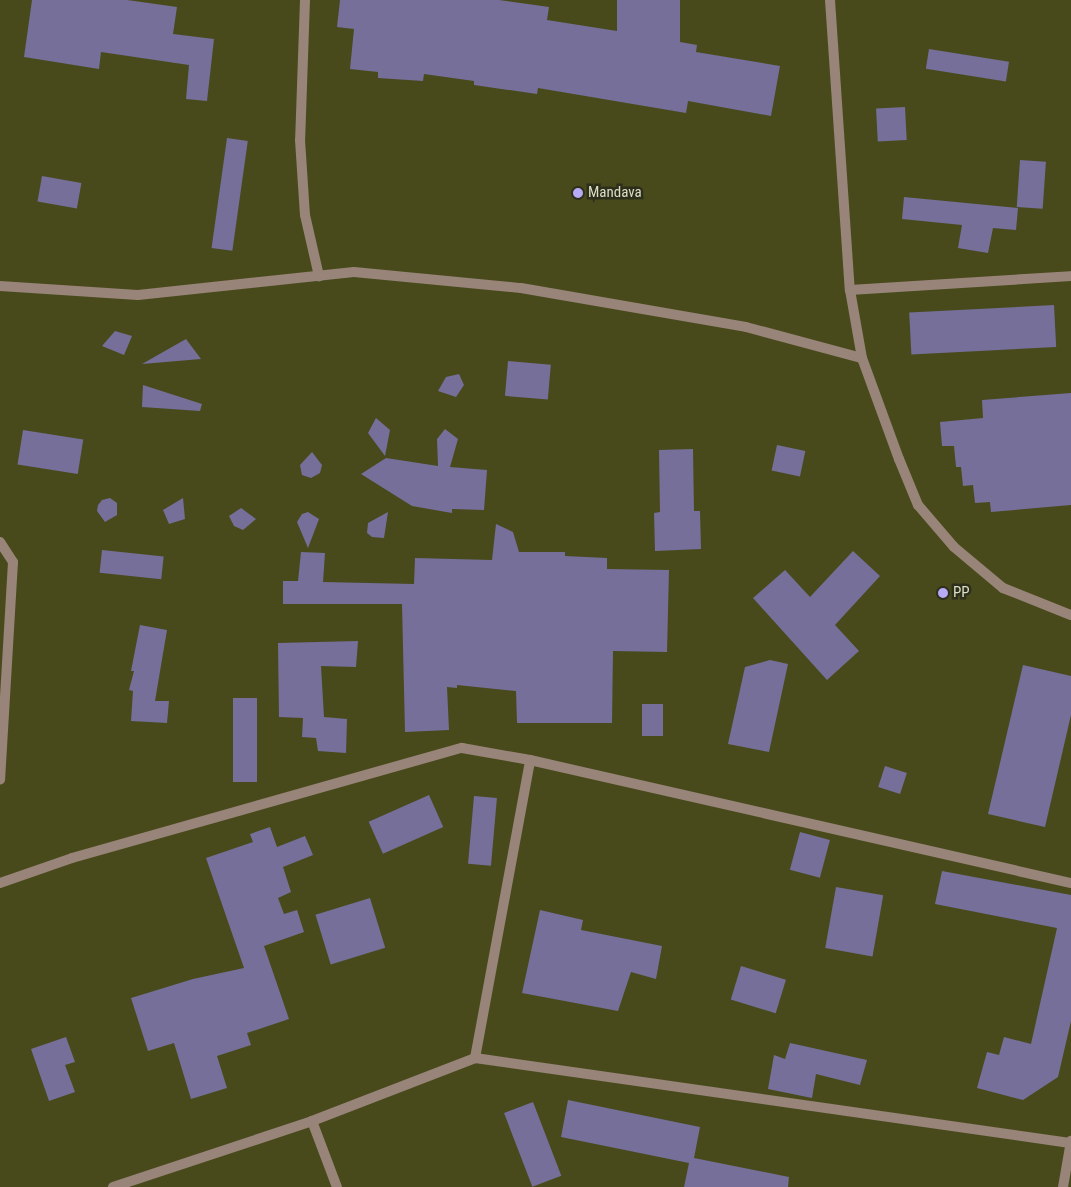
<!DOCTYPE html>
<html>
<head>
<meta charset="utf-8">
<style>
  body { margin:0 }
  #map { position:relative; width:1071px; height:1187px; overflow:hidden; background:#484a1c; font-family:"Roboto Condensed",sans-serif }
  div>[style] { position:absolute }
  .building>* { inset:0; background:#756f9a; transform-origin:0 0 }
  .lane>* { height:10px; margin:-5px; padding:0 5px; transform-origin:5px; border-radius:5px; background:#988478 }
  .street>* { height:10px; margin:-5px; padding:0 5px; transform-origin:5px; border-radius:5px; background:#988478 }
  .dots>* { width:14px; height:14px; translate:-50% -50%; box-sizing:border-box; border:2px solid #2d2f1b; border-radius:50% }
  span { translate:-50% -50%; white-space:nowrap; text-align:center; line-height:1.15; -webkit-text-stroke:5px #2d2f1b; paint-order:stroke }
  .poi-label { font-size:15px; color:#dcdfc6 }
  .left { translate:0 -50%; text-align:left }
</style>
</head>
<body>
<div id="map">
  <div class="building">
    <i style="clip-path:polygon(32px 0,127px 0,177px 7px,173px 34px,214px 39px,207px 101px,186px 99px,189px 65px,101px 52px,99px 69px,24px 57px)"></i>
    <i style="clip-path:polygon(340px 0,499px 0,549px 7px,547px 20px,617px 31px,617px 0,680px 0,680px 42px,697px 45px,696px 52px,780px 66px,771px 116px,688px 101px,686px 113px,538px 88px,537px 94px,474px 85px,474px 81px,424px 74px,423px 81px,378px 78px,378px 72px,350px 69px,354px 29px,337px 27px)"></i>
    <i style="left:929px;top:49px;width:81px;height:20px;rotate:9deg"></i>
    <i style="left:905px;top:107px;width:33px;height:29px;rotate:87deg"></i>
    <i style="left:227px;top:138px;width:21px;height:111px;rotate:8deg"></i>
    <i style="left:1020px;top:160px;width:26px;height:47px;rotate:4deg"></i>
    <i style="left:42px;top:176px;width:40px;height:26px;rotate:10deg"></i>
    <i style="clip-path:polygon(904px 197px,1018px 208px,1016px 230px,993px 228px,988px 253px,958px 248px,962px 225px,902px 219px)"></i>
    <i style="left:1054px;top:305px;width:42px;height:145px;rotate:87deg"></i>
    <i style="clip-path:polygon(115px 331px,132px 336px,124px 355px,102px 346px)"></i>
    <i style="clip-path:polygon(186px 339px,201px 359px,142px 364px)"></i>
    <i style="left:508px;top:361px;width:43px;height:35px;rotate:5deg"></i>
    <i style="clip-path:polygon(459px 374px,464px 385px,456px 397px,438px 391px,446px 377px)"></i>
    <i style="clip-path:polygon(143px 385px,202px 404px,200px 411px,142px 407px)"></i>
    <i style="clip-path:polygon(1071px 393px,1071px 505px,991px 512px,990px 502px,975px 503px,973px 485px,963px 486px,961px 467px,956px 467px,954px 446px,942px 446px,940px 422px,983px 418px,982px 400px)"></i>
    <i style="clip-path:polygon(376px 418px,390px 430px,385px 456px,368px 433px)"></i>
    <i style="clip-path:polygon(445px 429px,458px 439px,450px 467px,487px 470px,484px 510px,452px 509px,452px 513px,412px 506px,361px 474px,386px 458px,438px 466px,437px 439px)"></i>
    <i style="left:23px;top:430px;width:61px;height:35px;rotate:9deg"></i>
    <i style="left:777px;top:445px;width:29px;height:26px;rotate:12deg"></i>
    <i style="clip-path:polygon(693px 449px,694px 511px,700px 511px,701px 549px,655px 551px,654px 513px,660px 512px,659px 450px)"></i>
    <i style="clip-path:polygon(312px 452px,322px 465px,320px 473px,311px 478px,302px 475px,300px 465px)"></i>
    <i style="clip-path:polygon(110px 498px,117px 503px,117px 515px,105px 522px,97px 511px,98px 505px,102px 500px)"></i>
    <i style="clip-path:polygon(183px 498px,185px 519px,169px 524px,163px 510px)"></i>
    <i style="clip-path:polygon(241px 508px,256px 519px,243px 530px,234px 526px,229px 516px)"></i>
    <i style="clip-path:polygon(308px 512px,319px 519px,308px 548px,297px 522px,302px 514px)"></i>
    <i style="clip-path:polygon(388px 512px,384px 538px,372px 537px,367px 533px,368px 523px)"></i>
    <i style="clip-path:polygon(496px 524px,513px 532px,519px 552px,565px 552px,565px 556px,607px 558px,607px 569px,669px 570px,667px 652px,613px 651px,612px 723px,517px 723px,516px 691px,457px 685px,457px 688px,447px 687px,449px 730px,405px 732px,402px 604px,283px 604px,283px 581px,298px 581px,301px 552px,325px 553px,323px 582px,414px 584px,415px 558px,492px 560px)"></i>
    <i style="left:102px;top:550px;width:62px;height:23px;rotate:6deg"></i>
    <i style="clip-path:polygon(853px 551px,880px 576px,835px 625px,859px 651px,827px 680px,753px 598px,785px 570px,810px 597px)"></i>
    <i style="clip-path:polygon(140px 625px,167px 630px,155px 701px,169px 701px,167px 723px,131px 721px,133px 691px,129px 690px,134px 671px,131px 671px)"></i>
    <i style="clip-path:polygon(358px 641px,356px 667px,321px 666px,324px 717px,347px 719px,346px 753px,318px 751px,316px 738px,302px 737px,303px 718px,279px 717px,278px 643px)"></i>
    <i style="clip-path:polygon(770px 660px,788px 664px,769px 752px,728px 744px,745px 667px)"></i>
    <i style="clip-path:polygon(1023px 665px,1071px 676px,1071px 715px,1045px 827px,988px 814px)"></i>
    <i style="left:233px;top:698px;width:24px;height:84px"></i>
    <i style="left:642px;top:704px;width:21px;height:32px"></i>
    <i style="left:885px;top:766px;width:23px;height:22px;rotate:18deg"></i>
    <i style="left:429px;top:795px;width:35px;height:66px;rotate:66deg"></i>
    <i style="left:474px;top:796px;width:23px;height:68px;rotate:5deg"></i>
    <i style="clip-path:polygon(270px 827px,277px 847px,305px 836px,313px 855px,283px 867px,291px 892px,278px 898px,284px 914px,297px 910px,304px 932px,264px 946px,289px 1019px,247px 1033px,251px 1045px,217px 1056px,227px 1088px,191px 1099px,174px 1043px,148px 1051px,131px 998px,193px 979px,244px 968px,206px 858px,253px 842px,250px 834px)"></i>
    <i style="left:800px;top:832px;width:31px;height:39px;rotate:15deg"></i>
    <i style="clip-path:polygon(942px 871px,1071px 895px,1071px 1021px,1058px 1077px,1023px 1100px,977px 1088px,987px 1052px,999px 1055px,1004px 1037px,1031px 1044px,1057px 928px,935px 904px)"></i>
    <i style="left:836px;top:887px;width:48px;height:62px;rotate:10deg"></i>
    <i style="left:370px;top:898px;width:52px;height:57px;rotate:73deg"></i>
    <i style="clip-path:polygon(540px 910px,583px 920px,581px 930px,662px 946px,656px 979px,631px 972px,618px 1011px,522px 993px)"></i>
    <i style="left:741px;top:966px;width:47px;height:35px;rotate:17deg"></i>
    <i style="clip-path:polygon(66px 1037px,75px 1062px,65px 1065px,75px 1092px,49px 1101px,31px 1049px)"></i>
    <i style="clip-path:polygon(790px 1043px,867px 1060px,860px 1085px,816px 1074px,812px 1098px,768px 1089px,774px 1055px,785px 1059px)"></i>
    <i style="clip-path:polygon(568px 1100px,700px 1127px,694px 1158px,789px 1177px,788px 1187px,684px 1187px,689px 1163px,561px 1137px)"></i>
    <i style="left:533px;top:1102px;width:79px;height:31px;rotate:69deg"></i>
  </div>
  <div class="lane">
    <i style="left:475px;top:1058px;width:303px;rotate:-79.5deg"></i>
  </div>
  <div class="street">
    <i style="left:305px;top:0;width:140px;rotate:92deg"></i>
    <i style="left:300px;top:140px;width:75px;rotate:86.2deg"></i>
    <i style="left:305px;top:215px;width:63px;rotate:77.1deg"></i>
    <i style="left:830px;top:0;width:291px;rotate:86.1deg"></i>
    <i style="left:850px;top:290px;width:69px;rotate:80deg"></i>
    <i style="left:862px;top:358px;width:108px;rotate:69.9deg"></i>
    <i style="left:899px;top:459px;width:50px;rotate:67.6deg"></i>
    <i style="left:918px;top:505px;width:55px;rotate:49.4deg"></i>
    <i style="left:954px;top:547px;width:64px;rotate:39.9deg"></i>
    <i style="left:1003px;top:588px;width:73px;rotate:21.7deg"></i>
    <i style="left:0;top:286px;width:138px;rotate:3.7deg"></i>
    <i style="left:138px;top:295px;width:217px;rotate:-6.1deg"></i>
    <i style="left:354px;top:272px;width:168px;rotate:5.5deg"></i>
    <i style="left:521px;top:288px;width:228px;rotate:9.8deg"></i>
    <i style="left:746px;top:327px;width:120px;rotate:15deg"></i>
    <i style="left:850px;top:290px;width:221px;rotate:-3.6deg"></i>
    <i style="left:0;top:542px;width:24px;rotate:57deg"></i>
    <i style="left:13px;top:562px;width:218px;rotate:93.4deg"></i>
    <i style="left:0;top:883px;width:76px;rotate:-19.1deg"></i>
    <i style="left:72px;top:858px;width:405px;rotate:-15.8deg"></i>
    <i style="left:462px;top:748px;width:69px;rotate:10deg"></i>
    <i style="left:530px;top:760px;width:555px;rotate:12.81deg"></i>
    <i style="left:312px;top:1121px;width:71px;rotate:69.3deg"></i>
    <i style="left:113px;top:1187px;width:210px;rotate:-18.3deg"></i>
    <i style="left:312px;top:1121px;width:175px;rotate:-21.1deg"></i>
    <i style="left:475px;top:1058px;width:601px;rotate:8.13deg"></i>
    <i style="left:1063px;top:1187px;width:47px;rotate:-80.1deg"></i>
  </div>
  <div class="dots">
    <i style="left:578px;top:193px;background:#b7abf7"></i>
    <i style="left:943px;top:593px;background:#b7abf7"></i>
  </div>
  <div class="poi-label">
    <span class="left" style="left:588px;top:193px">Mandava</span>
    <span class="left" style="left:953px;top:593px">PP</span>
  </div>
</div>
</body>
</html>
